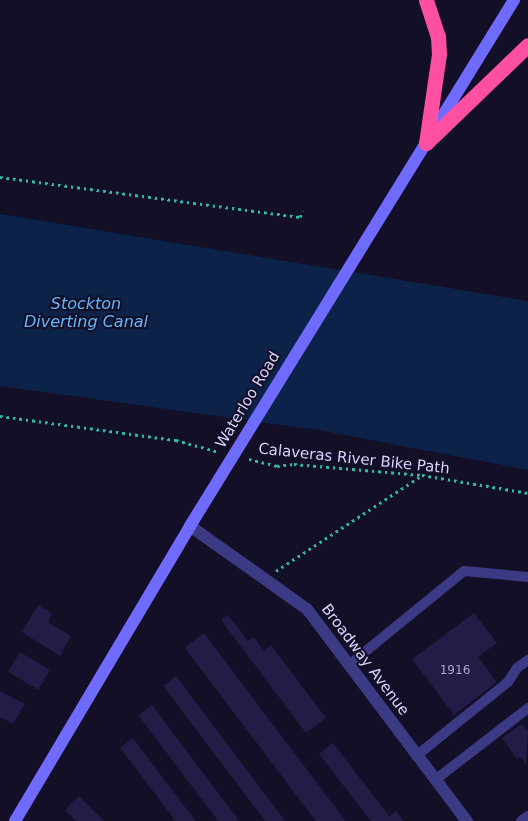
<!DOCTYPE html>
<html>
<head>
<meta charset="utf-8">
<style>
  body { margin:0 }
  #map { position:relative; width:528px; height:821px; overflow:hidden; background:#130f26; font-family:"DejaVu Sans",sans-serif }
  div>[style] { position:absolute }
  .water>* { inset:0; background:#0c2248 }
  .building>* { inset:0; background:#241b47; transform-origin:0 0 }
  .path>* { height:3px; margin-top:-1.5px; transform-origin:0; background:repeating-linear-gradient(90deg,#2fb8b0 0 2.5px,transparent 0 6.5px) }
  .service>* { height:10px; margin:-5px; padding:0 5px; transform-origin:5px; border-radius:5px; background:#3d3a85 }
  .minor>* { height:12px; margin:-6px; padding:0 6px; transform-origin:6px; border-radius:6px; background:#3d3a85 }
  .secondary>* { height:12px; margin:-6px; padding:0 6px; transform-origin:6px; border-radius:6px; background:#6f6bff }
  .motorway>* { height:15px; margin:-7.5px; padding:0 7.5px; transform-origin:7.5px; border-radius:7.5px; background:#ff4fa3 }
  span { translate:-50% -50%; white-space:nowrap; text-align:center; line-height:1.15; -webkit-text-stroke:4px #130f26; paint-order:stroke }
  .number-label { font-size:12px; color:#aca6d1 }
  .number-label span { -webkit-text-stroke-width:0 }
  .street-label { font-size:15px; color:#d9d4ff }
  .water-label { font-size:16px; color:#62b6ff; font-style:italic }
</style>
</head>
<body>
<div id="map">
  <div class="water">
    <i style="clip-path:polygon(0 214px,528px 301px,528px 470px,318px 430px,0 386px)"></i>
  </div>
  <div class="building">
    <i style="clip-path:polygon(38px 605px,52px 613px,48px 622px,71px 636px,60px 656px,22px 632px)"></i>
    <i style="clip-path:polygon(474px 613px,497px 643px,478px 657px,497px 682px,454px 715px,412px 659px)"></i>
    <i style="clip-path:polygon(228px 615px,248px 641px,254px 637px,264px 651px,271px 645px,326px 718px,306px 733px,221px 620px)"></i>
    <i style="left:204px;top:633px;width:236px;height:24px;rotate:53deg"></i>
    <i style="left:20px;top:652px;width:35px;height:23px;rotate:31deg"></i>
    <i style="left:176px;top:676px;width:182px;height:16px;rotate:53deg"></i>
    <i style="clip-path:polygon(0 691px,25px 704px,13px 724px,0 717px)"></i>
    <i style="left:152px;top:705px;width:146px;height:17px;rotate:53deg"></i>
    <i style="clip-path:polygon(522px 724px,528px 731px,526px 764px,521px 757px,517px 759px,502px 738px)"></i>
    <i style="left:133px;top:738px;width:104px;height:16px;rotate:53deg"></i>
    <i style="clip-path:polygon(333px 743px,389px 816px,396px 811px,404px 821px,371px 821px,319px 754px)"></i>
    <i style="clip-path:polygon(79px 796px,104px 821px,76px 821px,65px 810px)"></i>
  </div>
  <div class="path">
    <i style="left:0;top:177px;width:303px;rotate:7.6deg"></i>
    <i style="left:300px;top:217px;width:7px;rotate:-63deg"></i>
    <i style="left:0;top:416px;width:178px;rotate:7.8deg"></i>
    <i style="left:176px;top:440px;width:45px;rotate:15.6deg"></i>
    <i style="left:249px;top:459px;width:29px;rotate:14deg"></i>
    <i style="left:277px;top:466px;width:17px;rotate:-7deg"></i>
    <i style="left:294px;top:464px;width:128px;rotate:4.9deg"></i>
    <i style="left:422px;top:475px;width:108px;rotate:9.6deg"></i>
    <i style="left:276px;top:571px;width:173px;rotate:-33.2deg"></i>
  </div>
  <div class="service">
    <i style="left:350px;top:664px;width:147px;rotate:-39.2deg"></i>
    <i style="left:464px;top:571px;width:64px;rotate:5.4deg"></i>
    <i style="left:416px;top:756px;width:118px;rotate:-38.8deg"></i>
    <i style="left:508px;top:682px;width:17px;rotate:-57deg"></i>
    <i style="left:517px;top:668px;width:14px;rotate:-36deg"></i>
    <i style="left:435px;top:780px;width:118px;rotate:-37.7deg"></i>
    <i style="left:521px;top:821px;width:9px;rotate:-36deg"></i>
  </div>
  <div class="minor">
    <i style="left:190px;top:526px;width:143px;rotate:35.4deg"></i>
    <i style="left:307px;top:609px;width:266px;rotate:53deg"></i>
  </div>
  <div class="secondary">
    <i style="left:15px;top:821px;width:343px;rotate:-59.3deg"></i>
    <i style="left:190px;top:526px;width:618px;rotate:-58.37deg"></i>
  </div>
  <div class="motorway">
    <i style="left:426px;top:0;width:38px;rotate:72deg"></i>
    <i style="left:438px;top:36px;width:18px;rotate:87deg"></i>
    <i style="left:439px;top:54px;width:90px;rotate:98.3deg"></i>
    <i style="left:426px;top:143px;width:141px;rotate:-43.9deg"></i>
  </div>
  <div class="number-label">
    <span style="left:455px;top:671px">1916</span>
  </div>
  <div class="street-label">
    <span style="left:248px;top:400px;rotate:-59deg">Waterloo Road</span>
    <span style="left:354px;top:459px;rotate:6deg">Calaveras River Bike Path</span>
    <span style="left:365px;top:660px;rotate:53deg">Broadway Avenue</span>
  </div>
  <div class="water-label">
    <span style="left:86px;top:313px">Stockton<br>Diverting Canal</span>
  </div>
</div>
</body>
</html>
